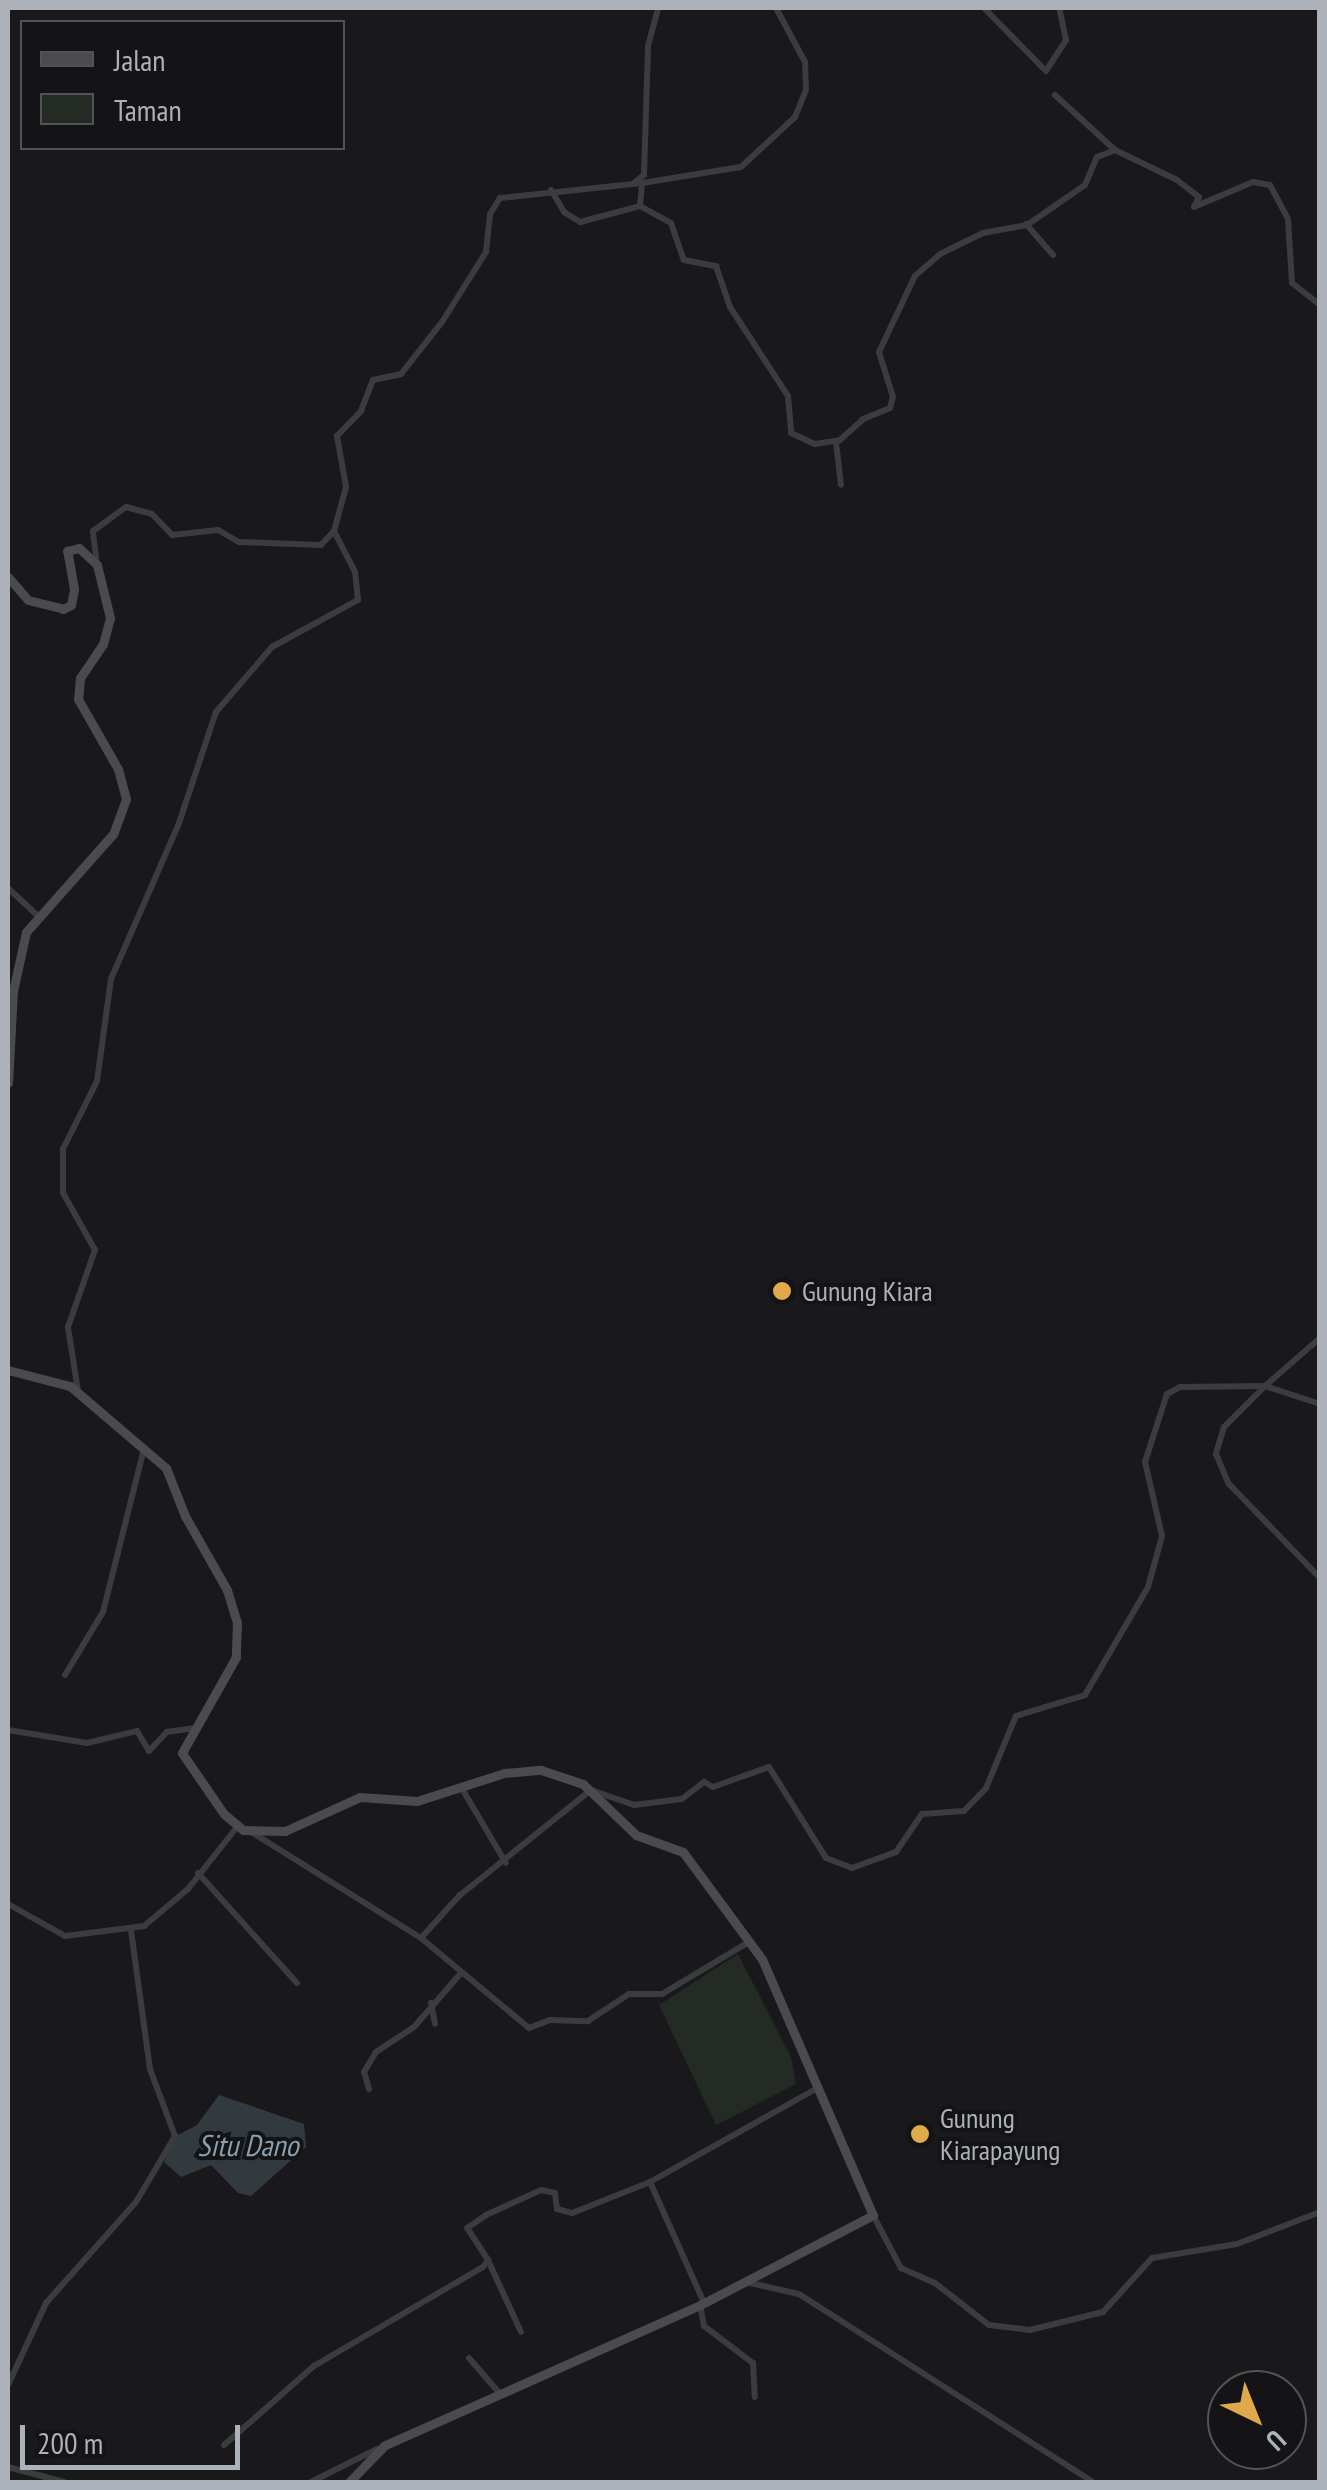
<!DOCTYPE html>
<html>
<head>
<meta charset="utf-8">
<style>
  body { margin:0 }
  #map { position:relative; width:1327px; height:2490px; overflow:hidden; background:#19191b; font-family:"PT Sans Narrow",sans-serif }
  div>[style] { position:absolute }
  .green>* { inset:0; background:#242b24 }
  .water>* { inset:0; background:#323a40 }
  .street>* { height:6px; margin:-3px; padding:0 3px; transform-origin:3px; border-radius:3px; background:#3b3c40 }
  .secondary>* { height:9px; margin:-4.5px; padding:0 4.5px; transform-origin:4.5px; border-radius:4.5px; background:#494b4f }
  .dots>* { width:28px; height:28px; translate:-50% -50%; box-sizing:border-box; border:5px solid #141416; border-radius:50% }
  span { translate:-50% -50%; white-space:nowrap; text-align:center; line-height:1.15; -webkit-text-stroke:8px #141416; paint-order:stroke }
  .poi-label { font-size:28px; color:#adb1b9 }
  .left { translate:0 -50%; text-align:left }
  .water-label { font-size:30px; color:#889fb0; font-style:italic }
  .frame { position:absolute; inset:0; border:10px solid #adb1b9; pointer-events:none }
  .legend { position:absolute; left:20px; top:20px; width:325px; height:130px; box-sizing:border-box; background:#141416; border:2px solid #515357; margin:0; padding:12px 18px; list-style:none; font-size:30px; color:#adb1b9 }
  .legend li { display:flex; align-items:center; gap:20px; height:50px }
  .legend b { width:50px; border:2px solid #515357 }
  .north { position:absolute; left:1207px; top:2370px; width:100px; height:100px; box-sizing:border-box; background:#141416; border:2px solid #515357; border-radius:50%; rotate:137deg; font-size:28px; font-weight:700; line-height:40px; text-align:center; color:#adb1b9 }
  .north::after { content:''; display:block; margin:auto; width:35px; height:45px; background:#e0aa4c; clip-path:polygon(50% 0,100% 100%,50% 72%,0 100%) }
  .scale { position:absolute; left:20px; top:2425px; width:220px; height:45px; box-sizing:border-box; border:5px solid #adb1b9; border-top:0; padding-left:12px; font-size:30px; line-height:35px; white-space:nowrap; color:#adb1b9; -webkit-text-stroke:8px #141416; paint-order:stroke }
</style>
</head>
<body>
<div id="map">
  <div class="green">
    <i style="clip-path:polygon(738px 1954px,791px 2057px,796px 2084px,716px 2125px,659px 2005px)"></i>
  </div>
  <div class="water">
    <i style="clip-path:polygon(219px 2095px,304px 2124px,306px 2147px,251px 2196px,238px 2193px,211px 2165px,181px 2177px,164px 2162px,176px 2136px,197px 2125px)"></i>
  </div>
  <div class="street">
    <i style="left:984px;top:8px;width:88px;rotate:45.5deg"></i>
    <i style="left:1046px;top:71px;width:37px;rotate:-57deg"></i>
    <i style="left:1066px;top:40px;width:33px;rotate:-102deg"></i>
    <i style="left:1055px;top:95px;width:81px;rotate:42.5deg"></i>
    <i style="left:635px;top:182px;width:11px;rotate:-38deg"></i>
    <i style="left:644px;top:175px;width:129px;rotate:-88.2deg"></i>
    <i style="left:648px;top:46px;width:39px;rotate:-75deg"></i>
    <i style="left:642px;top:183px;width:100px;rotate:-9.2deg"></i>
    <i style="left:741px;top:167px;width:74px;rotate:-42.8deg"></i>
    <i style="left:795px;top:117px;width:29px;rotate:-68deg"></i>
    <i style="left:806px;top:90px;width:28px;rotate:-92deg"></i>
    <i style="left:805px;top:62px;width:61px;rotate:-118.2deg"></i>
    <i style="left:551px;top:190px;width:26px;rotate:59deg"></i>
    <i style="left:564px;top:212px;width:19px;rotate:32deg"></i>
    <i style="left:580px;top:222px;width:62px;rotate:-14.9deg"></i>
    <i style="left:1026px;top:224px;width:41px;rotate:48.9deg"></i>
    <i style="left:836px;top:442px;width:43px;rotate:83.4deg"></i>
    <i style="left:97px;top:565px;width:34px;rotate:-97deg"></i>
    <i style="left:93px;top:531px;width:41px;rotate:-36deg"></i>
    <i style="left:126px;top:507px;width:27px;rotate:15deg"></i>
    <i style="left:152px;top:514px;width:29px;rotate:46deg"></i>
    <i style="left:172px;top:535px;width:46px;rotate:-6.2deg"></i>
    <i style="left:218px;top:530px;width:24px;rotate:30deg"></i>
    <i style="left:239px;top:542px;width:82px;rotate:2.1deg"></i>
    <i style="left:321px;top:545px;width:19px;rotate:-47deg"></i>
    <i style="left:8px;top:888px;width:41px;rotate:43deg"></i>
    <i style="left:78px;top:1391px;width:65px;rotate:-98.9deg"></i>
    <i style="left:68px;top:1327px;width:82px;rotate:-70.7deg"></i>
    <i style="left:95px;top:1250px;width:65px;rotate:-119.3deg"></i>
    <i style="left:63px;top:1193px;width:44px;rotate:-90deg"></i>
    <i style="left:63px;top:1149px;width:76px;rotate:-63.4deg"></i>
    <i style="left:97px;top:1081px;width:103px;rotate:-82.2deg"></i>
    <i style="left:111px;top:979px;width:167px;rotate:-66.4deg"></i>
    <i style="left:178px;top:826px;width:120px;rotate:-71.6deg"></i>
    <i style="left:216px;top:712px;width:86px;rotate:-49.3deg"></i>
    <i style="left:272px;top:647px;width:98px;rotate:-28.7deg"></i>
    <i style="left:358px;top:600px;width:28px;rotate:-96deg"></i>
    <i style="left:355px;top:572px;width:46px;rotate:-117.1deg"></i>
    <i style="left:334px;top:531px;width:46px;rotate:-74.7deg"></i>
    <i style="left:346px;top:487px;width:52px;rotate:-100deg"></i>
    <i style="left:337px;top:436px;width:35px;rotate:-46deg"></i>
    <i style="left:361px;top:411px;width:33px;rotate:-69deg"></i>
    <i style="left:373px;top:380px;width:29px;rotate:-12deg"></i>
    <i style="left:401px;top:374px;width:66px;rotate:-51.7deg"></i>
    <i style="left:442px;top:322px;width:83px;rotate:-57.8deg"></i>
    <i style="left:486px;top:252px;width:38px;rotate:-84deg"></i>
    <i style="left:490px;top:214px;width:19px;rotate:-58deg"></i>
    <i style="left:500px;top:198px;width:143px;rotate:-6deg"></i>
    <i style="left:642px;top:183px;width:23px;rotate:95deg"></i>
    <i style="left:640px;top:206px;width:35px;rotate:29deg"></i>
    <i style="left:671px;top:223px;width:39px;rotate:71deg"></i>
    <i style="left:684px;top:260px;width:33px;rotate:11deg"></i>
    <i style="left:716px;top:266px;width:43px;rotate:71.1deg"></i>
    <i style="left:730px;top:307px;width:106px;rotate:56.9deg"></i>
    <i style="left:788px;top:396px;width:37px;rotate:85deg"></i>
    <i style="left:791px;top:433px;width:26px;rotate:25deg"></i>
    <i style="left:815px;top:444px;width:25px;rotate:-9deg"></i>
    <i style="left:840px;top:440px;width:31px;rotate:-42deg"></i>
    <i style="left:863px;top:419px;width:29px;rotate:-22deg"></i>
    <i style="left:890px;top:408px;width:11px;rotate:-75deg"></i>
    <i style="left:893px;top:397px;width:47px;rotate:-107.3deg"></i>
    <i style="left:879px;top:352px;width:84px;rotate:-64.7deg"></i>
    <i style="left:915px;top:276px;width:33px;rotate:-41deg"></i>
    <i style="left:940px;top:254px;width:48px;rotate:-26deg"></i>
    <i style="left:983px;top:233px;width:45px;rotate:-10.3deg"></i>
    <i style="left:1027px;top:225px;width:70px;rotate:-34.6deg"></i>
    <i style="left:1085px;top:185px;width:30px;rotate:-67deg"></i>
    <i style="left:1097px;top:157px;width:19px;rotate:-21deg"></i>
    <i style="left:1115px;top:150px;width:69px;rotate:25.8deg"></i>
    <i style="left:1177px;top:180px;width:28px;rotate:38deg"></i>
    <i style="left:1199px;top:197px;width:11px;rotate:117deg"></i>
    <i style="left:1194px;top:207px;width:64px;rotate:-23deg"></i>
    <i style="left:1253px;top:182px;width:17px;rotate:10deg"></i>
    <i style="left:1270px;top:185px;width:38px;rotate:62deg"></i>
    <i style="left:1288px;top:219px;width:64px;rotate:86.4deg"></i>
    <i style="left:1292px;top:283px;width:36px;rotate:38deg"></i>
    <i style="left:1320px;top:1404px;width:58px;rotate:-161.9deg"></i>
    <i style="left:1265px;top:1386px;width:58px;rotate:135deg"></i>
    <i style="left:1224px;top:1427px;width:28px;rotate:107deg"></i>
    <i style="left:1216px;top:1454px;width:33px;rotate:67deg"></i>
    <i style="left:1229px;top:1484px;width:131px;rotate:45.9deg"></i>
    <i style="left:65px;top:1675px;width:74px;rotate:-58.9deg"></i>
    <i style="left:103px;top:1612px;width:168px;rotate:-75.9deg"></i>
    <i style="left:8px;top:1730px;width:80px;rotate:9.3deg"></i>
    <i style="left:87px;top:1743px;width:51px;rotate:-13.5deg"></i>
    <i style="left:137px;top:1731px;width:23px;rotate:59deg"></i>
    <i style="left:149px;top:1751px;width:26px;rotate:-47deg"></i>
    <i style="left:167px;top:1732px;width:30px;rotate:-8deg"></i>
    <i style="left:461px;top:1787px;width:88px;rotate:59.4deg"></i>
    <i style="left:253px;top:1833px;width:198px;rotate:32deg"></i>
    <i style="left:421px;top:1938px;width:141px;rotate:39.8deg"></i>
    <i style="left:529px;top:2028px;width:22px;rotate:-21deg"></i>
    <i style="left:550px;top:2020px;width:38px;rotate:2deg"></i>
    <i style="left:588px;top:2021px;width:49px;rotate:-33.4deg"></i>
    <i style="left:629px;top:1994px;width:33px"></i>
    <i style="left:662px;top:1994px;width:101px;rotate:-30.9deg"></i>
    <i style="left:198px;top:1873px;width:148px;rotate:48deg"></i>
    <i style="left:8px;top:1904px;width:65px;rotate:29.3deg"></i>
    <i style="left:65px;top:1936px;width:80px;rotate:-7.2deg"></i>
    <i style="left:144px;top:1926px;width:57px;rotate:-40.1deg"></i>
    <i style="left:188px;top:1889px;width:79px;rotate:-51.7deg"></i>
    <i style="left:421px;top:1938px;width:57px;rotate:-47.9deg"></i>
    <i style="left:459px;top:1896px;width:169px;rotate:-38.8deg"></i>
    <i style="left:591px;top:1790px;width:46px;rotate:19.2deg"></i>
    <i style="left:634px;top:1805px;width:48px;rotate:-7.1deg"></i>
    <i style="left:682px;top:1799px;width:28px;rotate:-38deg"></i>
    <i style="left:704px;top:1782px;width:10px;rotate:29deg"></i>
    <i style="left:713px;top:1787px;width:59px;rotate:-19.7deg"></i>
    <i style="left:769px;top:1767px;width:107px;rotate:57.9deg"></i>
    <i style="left:826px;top:1858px;width:28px;rotate:21deg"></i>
    <i style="left:852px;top:1868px;width:47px;rotate:-20deg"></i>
    <i style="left:896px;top:1852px;width:46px;rotate:-55.6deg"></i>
    <i style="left:922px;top:1814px;width:42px;rotate:-4.1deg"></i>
    <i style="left:964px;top:1811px;width:32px;rotate:-46deg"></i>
    <i style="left:986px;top:1788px;width:78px;rotate:-67.4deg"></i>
    <i style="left:1016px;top:1716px;width:72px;rotate:-16.9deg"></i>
    <i style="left:1085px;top:1695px;width:125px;rotate:-59.7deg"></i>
    <i style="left:1148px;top:1587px;width:53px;rotate:-74.6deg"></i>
    <i style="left:1162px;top:1536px;width:76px;rotate:-102.9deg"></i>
    <i style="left:1145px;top:1462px;width:71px;rotate:-72.1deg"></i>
    <i style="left:1167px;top:1394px;width:15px;rotate:-28deg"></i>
    <i style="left:1180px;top:1387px;width:85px;rotate:-0.7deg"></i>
    <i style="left:1265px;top:1386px;width:73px;rotate:-41.1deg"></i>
    <i style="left:431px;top:2003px;width:21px;rotate:79deg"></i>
    <i style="left:369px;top:2089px;width:18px;rotate:-106deg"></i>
    <i style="left:364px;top:2072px;width:23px;rotate:-59deg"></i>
    <i style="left:376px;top:2052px;width:45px;rotate:-33.3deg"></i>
    <i style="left:414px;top:2027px;width:70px;rotate:-49deg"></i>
    <i style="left:650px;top:2182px;width:133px;rotate:65.9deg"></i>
    <i style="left:873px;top:2215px;width:60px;rotate:62.2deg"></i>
    <i style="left:901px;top:2268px;width:37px;rotate:24deg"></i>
    <i style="left:935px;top:2283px;width:68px;rotate:37.9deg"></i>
    <i style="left:989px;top:2325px;width:41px;rotate:7deg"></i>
    <i style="left:1030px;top:2330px;width:75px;rotate:-13.9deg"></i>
    <i style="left:1103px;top:2312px;width:73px;rotate:-47.8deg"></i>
    <i style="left:1152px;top:2258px;width:86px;rotate:-9.4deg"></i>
    <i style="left:1237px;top:2244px;width:89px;rotate:-21.1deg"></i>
    <i style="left:488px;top:2260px;width:79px;rotate:65.4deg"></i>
    <i style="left:746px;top:2282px;width:54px;rotate:12.8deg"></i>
    <i style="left:799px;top:2294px;width:349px;rotate:32.6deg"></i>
    <i style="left:700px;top:2305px;width:21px;rotate:79deg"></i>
    <i style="left:704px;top:2326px;width:61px;rotate:37.1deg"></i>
    <i style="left:753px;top:2363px;width:34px;rotate:87deg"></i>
    <i style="left:469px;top:2358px;width:49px;rotate:49.1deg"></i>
    <i style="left:8px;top:2385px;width:90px;rotate:-65.1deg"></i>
    <i style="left:46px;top:2303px;width:135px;rotate:-48.3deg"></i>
    <i style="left:136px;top:2202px;width:77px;rotate:-59.4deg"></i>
    <i style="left:175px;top:2136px;width:72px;rotate:-110.5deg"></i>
    <i style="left:150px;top:2069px;width:140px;rotate:-97.8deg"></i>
    <i style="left:224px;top:2445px;width:120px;rotate:-41.3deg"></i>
    <i style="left:314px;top:2366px;width:196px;rotate:-30.4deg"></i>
    <i style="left:483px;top:2267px;width:9px;rotate:-54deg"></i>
    <i style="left:488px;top:2260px;width:38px;rotate:-123deg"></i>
    <i style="left:467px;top:2228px;width:23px;rotate:-34deg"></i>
    <i style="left:486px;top:2215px;width:60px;rotate:-24.4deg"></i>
    <i style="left:541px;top:2190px;width:14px;rotate:12deg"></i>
    <i style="left:555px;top:2193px;width:16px;rotate:83deg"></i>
    <i style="left:557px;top:2209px;width:16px;rotate:15deg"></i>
    <i style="left:572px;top:2213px;width:84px;rotate:-21.7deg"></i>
    <i style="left:650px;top:2182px;width:188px;rotate:-29.3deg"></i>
    <i style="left:8px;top:2467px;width:58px;rotate:15deg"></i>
    <i style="left:311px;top:2482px;width:74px;rotate:-26.6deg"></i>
  </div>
  <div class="secondary">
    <i style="left:8px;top:577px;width:30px;rotate:49deg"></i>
    <i style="left:28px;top:600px;width:36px;rotate:14deg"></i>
    <i style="left:63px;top:609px;width:9px;rotate:-27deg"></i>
    <i style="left:71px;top:605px;width:16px;rotate:-79deg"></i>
    <i style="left:74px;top:589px;width:39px;rotate:-100deg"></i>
    <i style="left:67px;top:551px;width:12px;rotate:-14deg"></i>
    <i style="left:79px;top:548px;width:25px;rotate:43deg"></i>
    <i style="left:97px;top:565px;width:55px;rotate:76.2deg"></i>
    <i style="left:110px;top:618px;width:27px;rotate:105deg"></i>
    <i style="left:103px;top:644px;width:41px;rotate:124.1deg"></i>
    <i style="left:80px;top:678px;width:21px;rotate:95deg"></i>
    <i style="left:78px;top:699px;width:81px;rotate:60.3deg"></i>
    <i style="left:118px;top:769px;width:31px;rotate:75deg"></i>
    <i style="left:126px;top:799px;width:37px;rotate:110deg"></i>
    <i style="left:113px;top:834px;width:131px;rotate:131.6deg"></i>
    <i style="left:26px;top:932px;width:60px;rotate:102.4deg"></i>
    <i style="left:13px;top:991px;width:92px;rotate:93.1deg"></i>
    <i style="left:8px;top:1370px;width:64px;rotate:14.5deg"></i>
    <i style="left:70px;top:1386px;width:126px;rotate:40.5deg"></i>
    <i style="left:166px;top:1468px;width:52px;rotate:68.4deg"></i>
    <i style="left:185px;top:1516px;width:85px;rotate:60.4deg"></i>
    <i style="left:227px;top:1590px;width:34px;rotate:73deg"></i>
    <i style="left:237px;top:1622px;width:35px;rotate:92deg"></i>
    <i style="left:236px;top:1657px;width:110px;rotate:119.4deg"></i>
    <i style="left:182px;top:1753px;width:74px;rotate:55.5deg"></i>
    <i style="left:224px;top:1814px;width:25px;rotate:40deg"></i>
    <i style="left:243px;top:1830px;width:42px;rotate:1.4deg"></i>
    <i style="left:285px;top:1831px;width:82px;rotate:-24.4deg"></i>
    <i style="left:360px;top:1797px;width:57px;rotate:4deg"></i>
    <i style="left:417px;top:1801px;width:91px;rotate:-17.8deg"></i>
    <i style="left:504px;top:1773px;width:37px;rotate:-5deg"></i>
    <i style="left:541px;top:1770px;width:44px;rotate:18.4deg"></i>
    <i style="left:583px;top:1784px;width:74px;rotate:43.9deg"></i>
    <i style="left:636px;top:1835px;width:50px;rotate:19.9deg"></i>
    <i style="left:683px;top:1852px;width:133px;rotate:53.6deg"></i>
    <i style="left:762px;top:1959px;width:279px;rotate:66.6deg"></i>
    <i style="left:873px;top:2215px;width:195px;rotate:152.5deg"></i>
    <i style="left:700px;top:2305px;width:346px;rotate:156deg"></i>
    <i style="left:384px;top:2446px;width:50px;rotate:134.2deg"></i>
  </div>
  <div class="dots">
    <i style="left:782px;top:1291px;background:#e0aa4c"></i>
    <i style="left:920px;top:2134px;background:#e0aa4c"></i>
  </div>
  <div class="poi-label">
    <span class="left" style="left:802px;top:1291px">Gunung Kiara</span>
    <span class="left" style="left:940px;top:2134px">Gunung<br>Kiarapayung</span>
  </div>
  <div class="water-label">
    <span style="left:248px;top:2145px">Situ Dano</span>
  </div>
  <div class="frame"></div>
  <ul class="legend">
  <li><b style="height:12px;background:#494b4f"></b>Jalan</li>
  <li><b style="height:28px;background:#242b24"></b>Taman</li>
  </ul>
  <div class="north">U</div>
  <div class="scale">200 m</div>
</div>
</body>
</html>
